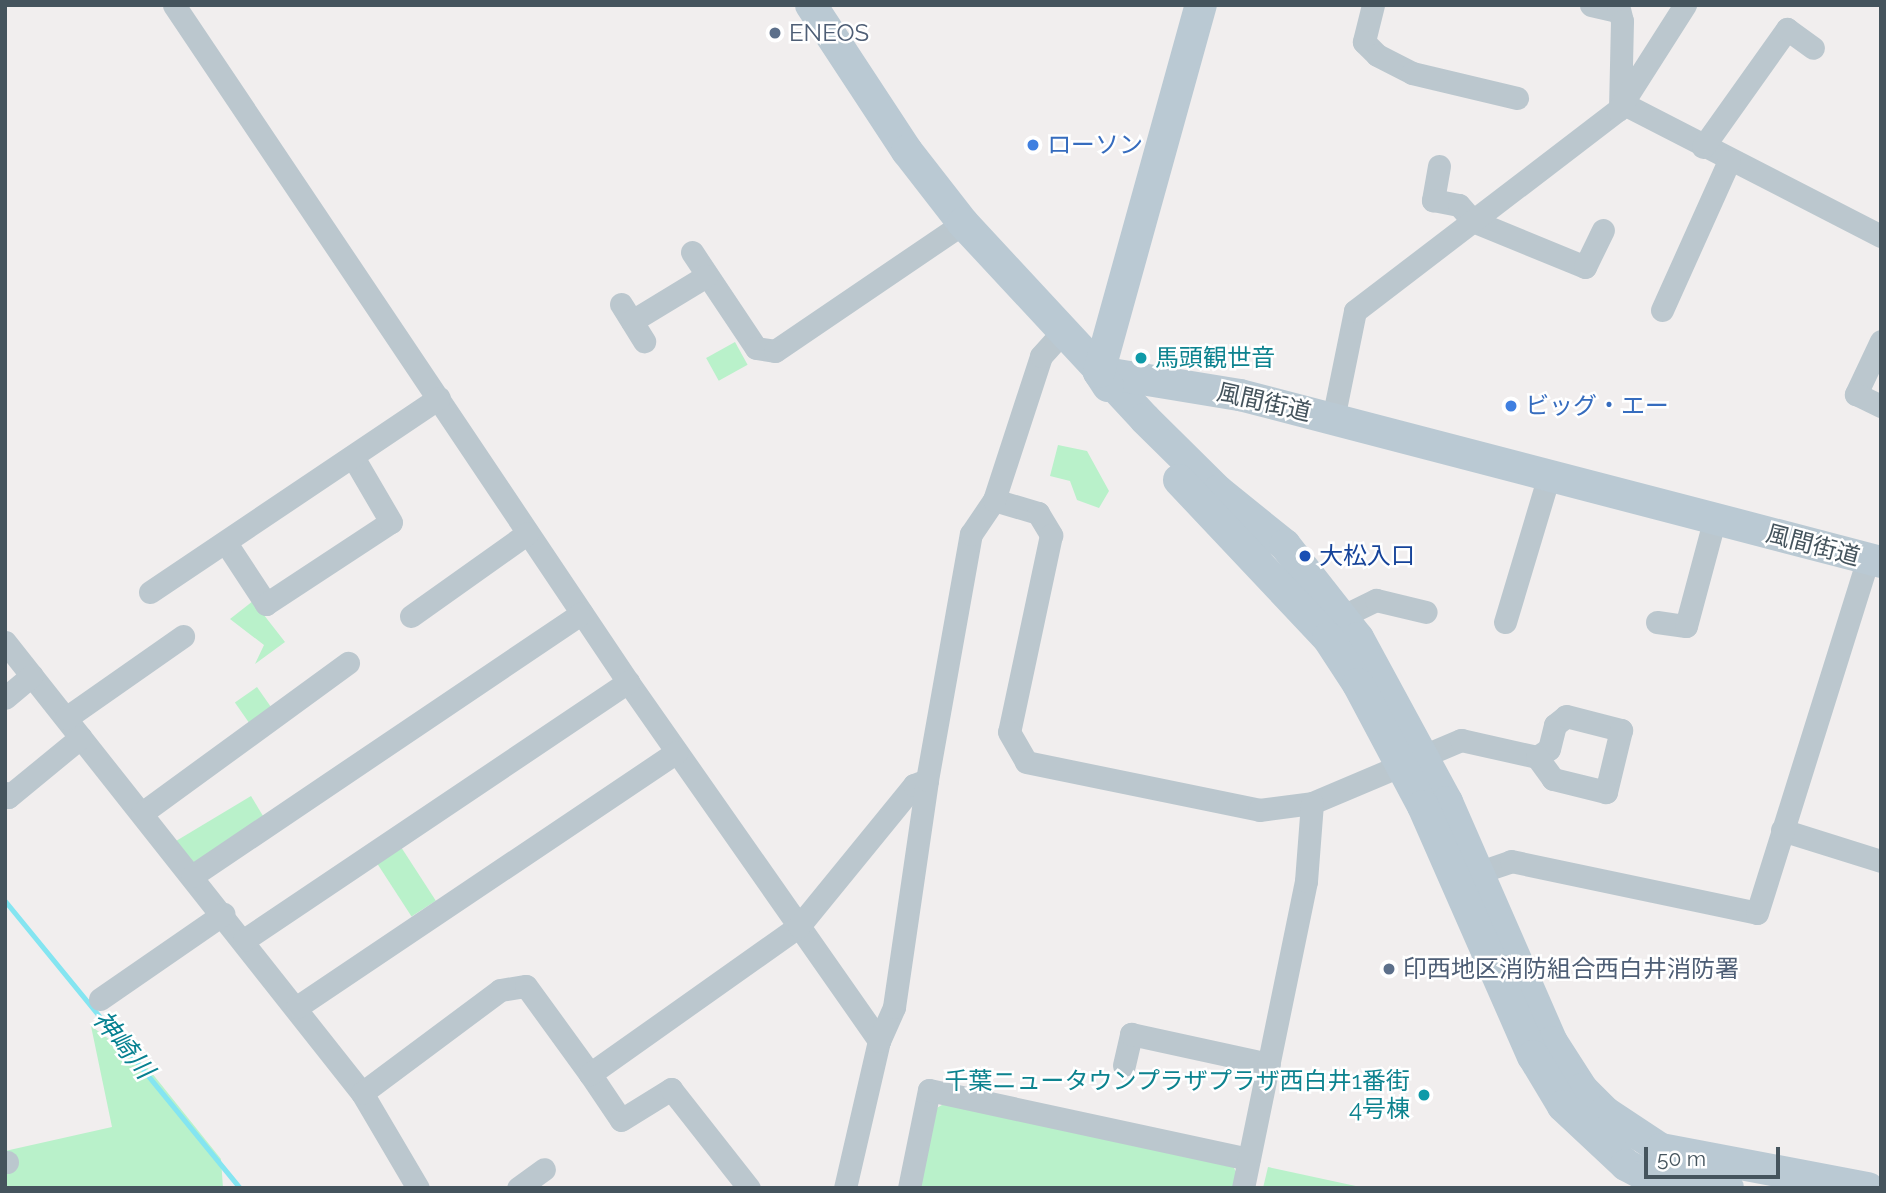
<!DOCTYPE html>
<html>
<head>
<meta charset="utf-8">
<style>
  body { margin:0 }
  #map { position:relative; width:1886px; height:1193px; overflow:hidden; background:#f1eeee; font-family:Raleway,"Noto Sans JP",sans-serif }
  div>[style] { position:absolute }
  .green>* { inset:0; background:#b9f1ca; transform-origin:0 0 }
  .stream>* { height:5px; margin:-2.5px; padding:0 2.5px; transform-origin:2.5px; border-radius:2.5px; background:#84e5f1 }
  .street>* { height:23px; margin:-11.5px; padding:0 11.5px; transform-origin:11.5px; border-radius:11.5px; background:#bbc7ce }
  .secondary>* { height:32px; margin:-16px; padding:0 16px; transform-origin:16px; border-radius:16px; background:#bac9d3 }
  .dots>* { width:19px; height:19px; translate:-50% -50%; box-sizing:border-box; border:4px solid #fff; border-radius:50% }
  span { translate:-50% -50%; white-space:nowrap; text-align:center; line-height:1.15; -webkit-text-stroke:5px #fff; paint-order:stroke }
  .service-label { font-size:24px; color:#4e5e75 }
  .left { translate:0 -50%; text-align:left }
  .shop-label { font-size:24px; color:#366cbe }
  .culture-label { font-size:24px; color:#0d838f }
  .right { translate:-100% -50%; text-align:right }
  .street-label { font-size:24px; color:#45545d }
  .transit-label { font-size:24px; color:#164399 }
  .water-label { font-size:26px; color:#078191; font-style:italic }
  .frame { position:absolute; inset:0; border:7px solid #45545d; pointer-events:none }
  .scale { position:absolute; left:1644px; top:1147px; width:136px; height:32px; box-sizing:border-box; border:4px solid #45545d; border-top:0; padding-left:9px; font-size:21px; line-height:24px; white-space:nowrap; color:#45545d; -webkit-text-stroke:5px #fff; paint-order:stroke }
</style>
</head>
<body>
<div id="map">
  <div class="green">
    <i style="left:735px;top:342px;width:26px;height:33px;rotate:61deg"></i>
    <i style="clip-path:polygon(1058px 445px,1087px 451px,1109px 491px,1099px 508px,1077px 500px,1070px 481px,1050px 476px)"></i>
    <i style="clip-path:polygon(253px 601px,285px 642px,255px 664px,264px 645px,230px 619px)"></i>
    <i style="left:257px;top:687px;width:28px;height:27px;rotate:55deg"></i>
    <i style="left:251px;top:796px;width:31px;height:88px;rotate:59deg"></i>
    <i style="left:401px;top:847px;width:64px;height:29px;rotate:57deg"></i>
    <i style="clip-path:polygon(91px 1026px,147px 1067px,221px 1159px,223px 1188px,5px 1188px,5px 1151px,112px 1127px)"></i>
    <i style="clip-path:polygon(947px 1102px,1231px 1163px,1238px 1175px,1235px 1188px,918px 1188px,935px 1109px)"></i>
    <i style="clip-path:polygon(1268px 1167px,1365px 1188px,1263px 1188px)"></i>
  </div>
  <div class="stream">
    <i style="left:5px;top:901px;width:371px;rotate:50.7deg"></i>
  </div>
  <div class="street">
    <i style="left:174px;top:5px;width:815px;rotate:56.15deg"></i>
    <i style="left:628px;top:682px;width:438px;rotate:55deg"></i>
    <i style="left:1373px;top:5px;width:38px;rotate:104deg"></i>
    <i style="left:1364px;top:42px;width:18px;rotate:45deg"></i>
    <i style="left:1377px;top:55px;width:39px;rotate:27deg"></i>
    <i style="left:1412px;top:73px;width:108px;rotate:13.4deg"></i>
    <i style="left:1591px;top:5px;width:28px;rotate:13deg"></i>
    <i style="left:1618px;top:5px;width:16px;rotate:76deg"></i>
    <i style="left:1622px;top:21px;width:85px;rotate:91.3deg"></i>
    <i style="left:1622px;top:103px;width:291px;rotate:27.2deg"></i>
    <i style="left:1703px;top:147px;width:145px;rotate:-54.6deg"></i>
    <i style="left:1787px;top:29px;width:32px;rotate:36deg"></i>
    <i style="left:1439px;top:166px;width:35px;rotate:100deg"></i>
    <i style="left:1433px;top:200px;width:26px;rotate:11deg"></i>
    <i style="left:1459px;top:205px;width:21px;rotate:49deg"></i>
    <i style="left:1473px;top:221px;width:121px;rotate:22.3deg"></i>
    <i style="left:1585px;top:267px;width:41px;rotate:-64.1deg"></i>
    <i style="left:692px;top:252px;width:115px;rotate:56.3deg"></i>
    <i style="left:756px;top:348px;width:19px;rotate:9deg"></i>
    <i style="left:775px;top:351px;width:227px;rotate:-34.2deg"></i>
    <i style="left:621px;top:304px;width:44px;rotate:58.1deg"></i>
    <i style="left:1662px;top:310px;width:163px;rotate:-65.8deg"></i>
    <i style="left:632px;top:321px;width:87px;rotate:-31.3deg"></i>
    <i style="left:1881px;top:341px;width:59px;rotate:115.3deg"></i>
    <i style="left:1856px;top:394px;width:28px;rotate:26deg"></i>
    <i style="left:1333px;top:419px;width:110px;rotate:-78.5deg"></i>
    <i style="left:1355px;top:311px;width:331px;rotate:-37.4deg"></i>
    <i style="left:1618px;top:110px;width:125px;rotate:-57.5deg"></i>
    <i style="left:994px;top:500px;width:46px;rotate:16.5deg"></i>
    <i style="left:1038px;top:513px;width:26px;rotate:59deg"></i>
    <i style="left:1051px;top:535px;width:201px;rotate:102deg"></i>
    <i style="left:1009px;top:732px;width:34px;rotate:60deg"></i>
    <i style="left:1026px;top:762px;width:238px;rotate:11.6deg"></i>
    <i style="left:1259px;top:810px;width:53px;rotate:-7.5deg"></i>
    <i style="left:1312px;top:803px;width:162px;rotate:-22.9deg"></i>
    <i style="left:1461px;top:740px;width:78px;rotate:12.6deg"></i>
    <i style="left:1537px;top:757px;width:14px;rotate:-34deg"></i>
    <i style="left:1549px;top:749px;width:25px;rotate:-76deg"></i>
    <i style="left:1555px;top:725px;width:14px;rotate:-39deg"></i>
    <i style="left:1566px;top:716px;width:57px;rotate:14.3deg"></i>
    <i style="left:1621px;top:730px;width:64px;rotate:103.6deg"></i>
    <i style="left:1606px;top:792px;width:55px;rotate:-166.2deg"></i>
    <i style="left:1553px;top:779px;width:27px;rotate:-126deg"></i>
    <i style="left:226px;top:543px;width:73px;rotate:56.7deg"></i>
    <i style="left:266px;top:604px;width:149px;rotate:-33.3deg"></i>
    <i style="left:391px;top:522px;width:75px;rotate:-120.3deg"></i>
    <i style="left:150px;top:592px;width:348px;rotate:-33.9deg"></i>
    <i style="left:411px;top:616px;width:143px;rotate:-35.4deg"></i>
    <i style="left:1341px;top:617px;width:39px;rotate:-26deg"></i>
    <i style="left:1376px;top:600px;width:51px;rotate:13.5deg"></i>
    <i style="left:1505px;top:622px;width:153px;rotate:-73.3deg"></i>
    <i style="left:1657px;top:622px;width:29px;rotate:8deg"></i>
    <i style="left:1686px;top:626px;width:112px;rotate:-75deg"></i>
    <i style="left:5px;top:642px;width:575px;rotate:51.64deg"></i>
    <i style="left:362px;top:1093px;width:110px;rotate:59.5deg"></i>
    <i style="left:5px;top:698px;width:35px;rotate:-40deg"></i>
    <i style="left:66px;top:718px;width:143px;rotate:-35deg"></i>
    <i style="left:5px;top:793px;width:5px;rotate:53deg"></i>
    <i style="left:8px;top:797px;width:94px;rotate:-39.4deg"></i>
    <i style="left:142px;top:813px;width:255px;rotate:-36.1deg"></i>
    <i style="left:1782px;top:830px;width:104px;rotate:17.4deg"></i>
    <i style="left:1477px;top:873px;width:36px;rotate:-19deg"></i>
    <i style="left:1511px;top:861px;width:251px;rotate:11.9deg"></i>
    <i style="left:1757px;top:913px;width:371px;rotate:-72.6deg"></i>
    <i style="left:192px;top:876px;width:470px;rotate:-34deg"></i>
    <i style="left:244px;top:940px;width:463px;rotate:-33.9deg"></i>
    <i style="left:100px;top:999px;width:150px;rotate:-34.6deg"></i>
    <i style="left:297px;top:1007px;width:457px;rotate:-33.9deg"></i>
    <i style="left:1124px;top:1065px;width:32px;rotate:-77deg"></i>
    <i style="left:1131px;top:1034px;width:141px;rotate:12.3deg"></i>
    <i style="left:590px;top:1074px;width:55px;rotate:56deg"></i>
    <i style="left:621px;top:1120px;width:59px;rotate:-31.8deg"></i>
    <i style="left:671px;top:1089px;width:126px;rotate:51.8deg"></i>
    <i style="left:362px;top:1093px;width:172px;rotate:-36.7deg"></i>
    <i style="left:500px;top:990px;width:26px;rotate:-9deg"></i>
    <i style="left:526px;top:986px;width:109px;rotate:54deg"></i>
    <i style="left:590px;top:1074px;width:256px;rotate:-35.3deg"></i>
    <i style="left:799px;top:926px;width:182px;rotate:-50.8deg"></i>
    <i style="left:914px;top:785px;width:14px;rotate:-21deg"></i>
    <i style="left:5px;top:1162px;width:2px"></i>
    <i style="left:518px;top:1188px;width:32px;rotate:-36deg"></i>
    <i style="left:845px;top:1188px;width:151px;rotate:-77deg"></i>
    <i style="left:879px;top:1041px;width:37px;rotate:-66deg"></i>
    <i style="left:894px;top:1007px;width:229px;rotate:-81.7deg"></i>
    <i style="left:927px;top:780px;width:250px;rotate:-79.9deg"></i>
    <i style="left:971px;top:534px;width:41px;rotate:-55.9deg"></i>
    <i style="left:994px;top:500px;width:151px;rotate:-71.9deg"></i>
    <i style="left:1041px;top:356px;width:36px;rotate:-48deg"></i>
    <i style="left:909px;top:1188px;width:100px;rotate:-78.5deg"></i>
    <i style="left:929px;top:1090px;width:327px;rotate:12.2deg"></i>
    <i style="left:1243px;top:1188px;width:313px;rotate:-78.4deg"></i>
    <i style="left:1306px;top:881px;width:78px;rotate:-85.6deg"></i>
  </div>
  <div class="secondary">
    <i style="left:811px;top:5px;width:175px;rotate:56.7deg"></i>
    <i style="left:907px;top:151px;width:91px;rotate:52.1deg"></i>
    <i style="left:963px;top:223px;width:267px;rotate:47.1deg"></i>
    <i style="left:1145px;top:419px;width:103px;rotate:44.6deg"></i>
    <i style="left:1218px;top:491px;width:86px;rotate:38.9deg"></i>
    <i style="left:1285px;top:545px;width:118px;rotate:51.9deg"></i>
    <i style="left:1358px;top:638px;width:187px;rotate:61.5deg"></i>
    <i style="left:1447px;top:802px;width:262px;rotate:66.4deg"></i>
    <i style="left:1552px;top:1042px;width:56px;rotate:57.4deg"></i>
    <i style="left:1582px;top:1089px;width:33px;rotate:45deg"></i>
    <i style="left:1605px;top:1112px;width:67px;rotate:33.5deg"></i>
    <i style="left:1661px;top:1149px;width:211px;rotate:10.7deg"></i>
    <i style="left:1099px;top:372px;width:143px;rotate:9.3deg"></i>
    <i style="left:1240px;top:395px;width:662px;rotate:14.6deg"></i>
    <i style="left:1108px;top:386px;width:17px;rotate:-123deg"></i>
    <i style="left:1099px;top:372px;width:381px;rotate:-74.5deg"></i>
    <i style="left:1179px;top:480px;width:217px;rotate:46.7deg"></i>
    <i style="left:1328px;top:638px;width:55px;rotate:56.9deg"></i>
    <i style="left:1358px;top:684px;width:138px;rotate:62deg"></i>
    <i style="left:1423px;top:806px;width:273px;rotate:66.3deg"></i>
    <i style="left:1533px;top:1056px;width:58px;rotate:59deg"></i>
    <i style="left:1563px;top:1106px;width:86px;rotate:43.1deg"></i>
    <i style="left:1626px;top:1165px;width:21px;rotate:28deg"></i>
    <i style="left:1645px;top:1175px;width:84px;rotate:8.9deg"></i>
  </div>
  <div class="dots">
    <i style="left:775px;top:33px;background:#5c6f8a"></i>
    <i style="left:1033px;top:145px;background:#3f7fe0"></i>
    <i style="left:1141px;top:358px;background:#0f9aa8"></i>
    <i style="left:1511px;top:406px;background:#3f7fe0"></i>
    <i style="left:1305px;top:556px;background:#1a4fb4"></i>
    <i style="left:1389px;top:969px;background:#5c6f8a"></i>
    <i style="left:1424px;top:1095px;background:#0f9aa8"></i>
  </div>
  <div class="service-label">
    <span class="left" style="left:789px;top:33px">ENEOS</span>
    <span class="left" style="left:1403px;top:969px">印西地区消防組合西白井消防署</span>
  </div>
  <div class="shop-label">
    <span class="left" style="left:1047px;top:145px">ローソン</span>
    <span class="left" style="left:1525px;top:406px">ビッグ・エー</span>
  </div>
  <div class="culture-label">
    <span class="left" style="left:1155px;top:358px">馬頭観世音</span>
    <span class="right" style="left:1410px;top:1095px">千葉ニュータウンプラザプラザ西白井1番街<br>4号棟</span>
  </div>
  <div class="street-label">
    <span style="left:1264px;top:402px;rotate:13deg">風間街道</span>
    <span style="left:1813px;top:545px;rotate:15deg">風間街道</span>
  </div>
  <div class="transit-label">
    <span class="left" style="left:1319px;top:556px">大松入口</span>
  </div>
  <div class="water-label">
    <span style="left:123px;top:1045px;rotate:51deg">神崎川</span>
  </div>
  <div class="frame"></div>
  <div class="scale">50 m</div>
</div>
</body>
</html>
